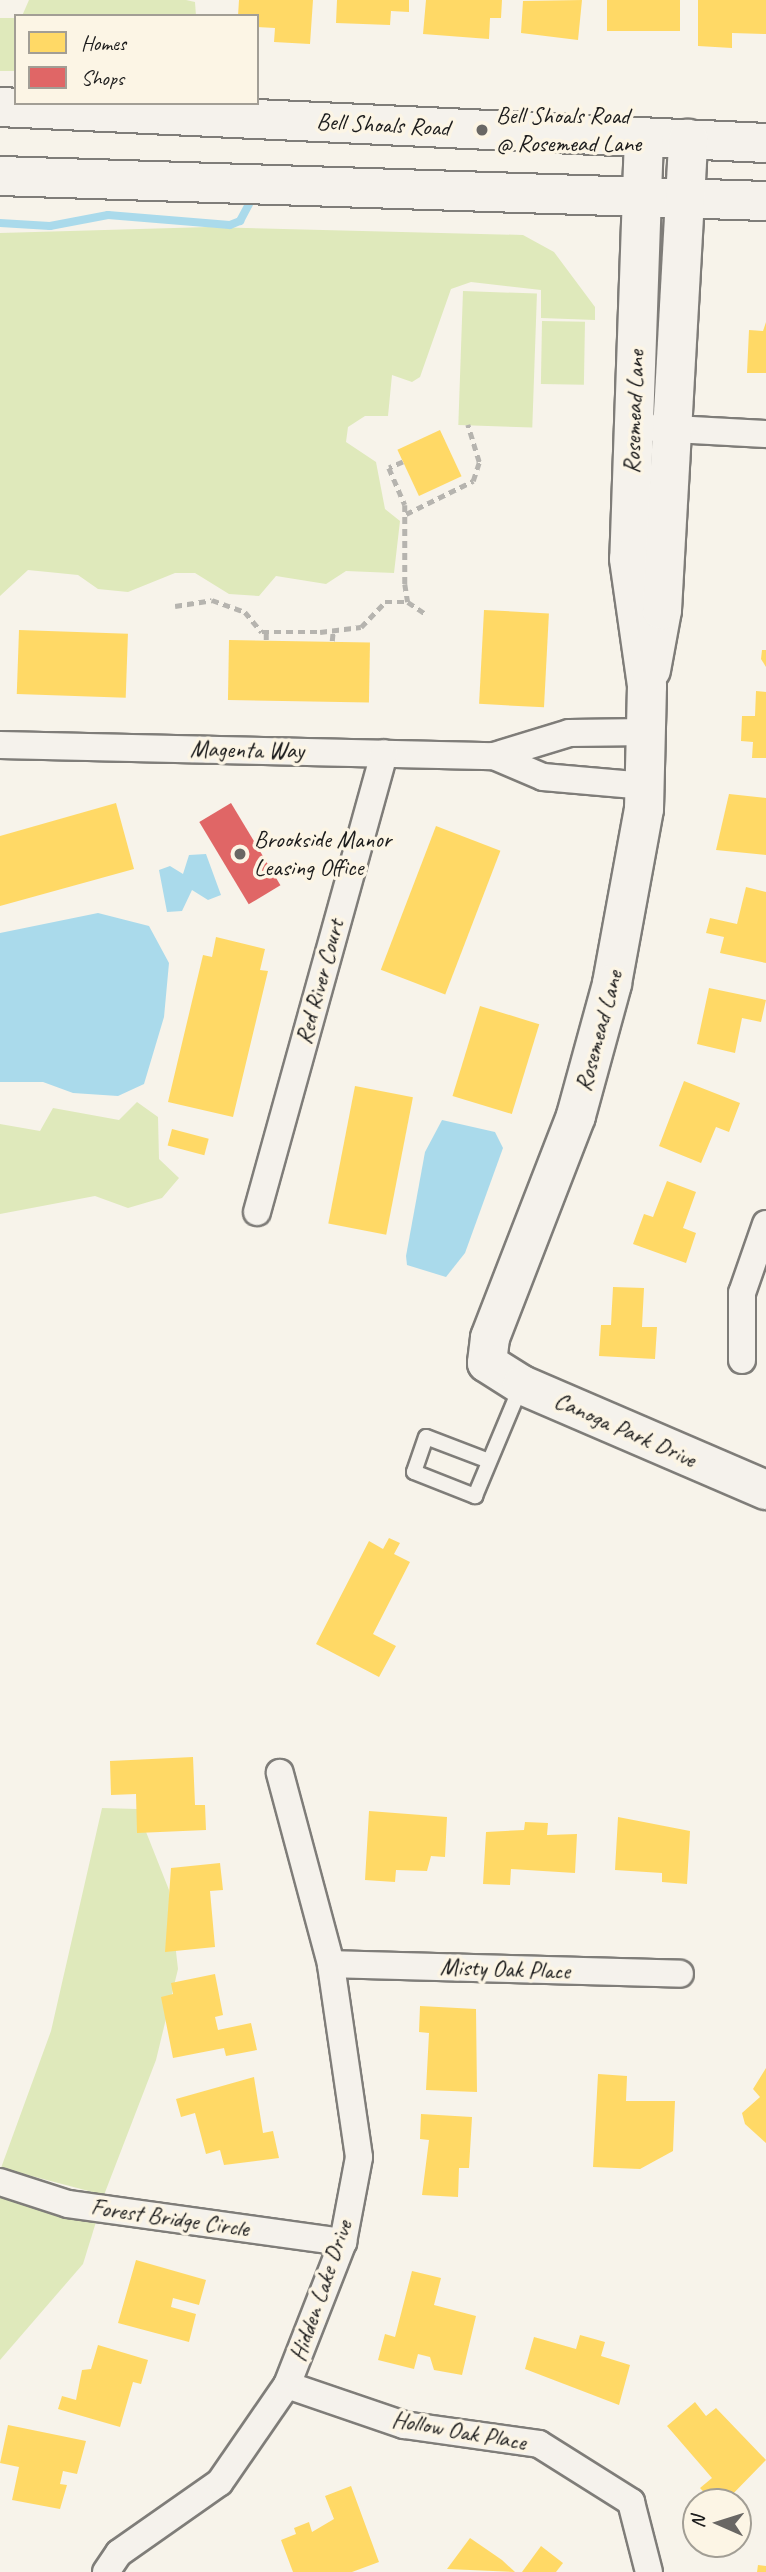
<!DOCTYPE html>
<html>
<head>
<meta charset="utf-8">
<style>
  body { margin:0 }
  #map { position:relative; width:766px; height:2572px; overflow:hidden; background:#f7f3ea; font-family:Caveat,sans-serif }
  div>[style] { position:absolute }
  .green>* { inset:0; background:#dfe9bb; transform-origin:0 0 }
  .water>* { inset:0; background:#aadaeb }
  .homes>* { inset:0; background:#ffd966; transform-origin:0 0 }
  .shops>* { inset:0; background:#e06666; transform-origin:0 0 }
  .stream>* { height:8px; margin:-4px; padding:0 4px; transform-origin:4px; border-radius:4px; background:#aadaeb }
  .path>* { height:4.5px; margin-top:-2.25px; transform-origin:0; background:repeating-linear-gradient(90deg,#b6b4af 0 7px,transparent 0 12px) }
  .roads { filter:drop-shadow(2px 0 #7f7d79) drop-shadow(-2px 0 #7f7d79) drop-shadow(0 2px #7f7d79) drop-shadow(0 -2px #7f7d79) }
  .lane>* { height:14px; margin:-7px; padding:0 7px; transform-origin:7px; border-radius:7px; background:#f5f2ec }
  .street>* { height:26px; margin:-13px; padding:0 13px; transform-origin:13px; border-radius:13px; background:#f5f2ec }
  .secondary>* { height:38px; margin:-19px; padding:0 19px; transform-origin:19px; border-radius:19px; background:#f5f2ec }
  .dots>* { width:19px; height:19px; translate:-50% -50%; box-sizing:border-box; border:4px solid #fcf5e5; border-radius:50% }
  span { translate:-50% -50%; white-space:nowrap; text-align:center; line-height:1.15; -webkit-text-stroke:7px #fcf5e5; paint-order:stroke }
  .poi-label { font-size:24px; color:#1c1c1c }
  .left { translate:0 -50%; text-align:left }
  .street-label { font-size:24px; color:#1c1c1c }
  .legend { position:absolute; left:14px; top:14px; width:245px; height:91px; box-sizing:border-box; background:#fcf5e5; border:2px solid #a29e95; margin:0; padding:9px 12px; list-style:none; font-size:21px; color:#1c1c1c }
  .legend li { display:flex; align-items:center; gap:14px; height:35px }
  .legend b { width:35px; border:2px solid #a29e95 }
  .north { position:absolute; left:682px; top:2488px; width:70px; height:70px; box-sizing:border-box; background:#fcf5e5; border:2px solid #a29e95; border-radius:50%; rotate:273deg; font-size:19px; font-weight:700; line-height:28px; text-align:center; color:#1c1c1c }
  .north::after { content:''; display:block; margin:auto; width:24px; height:32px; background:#696764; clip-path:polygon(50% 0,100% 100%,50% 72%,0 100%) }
</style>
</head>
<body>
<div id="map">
  <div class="green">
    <i style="clip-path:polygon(29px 0,186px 0,195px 2px,196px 16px,22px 16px)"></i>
    <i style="left:16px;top:18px;width:53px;height:16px;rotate:90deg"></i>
    <i style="clip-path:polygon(209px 227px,523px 235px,554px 252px,595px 307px,595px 320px,541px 318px,541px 290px,471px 282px,451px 289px,420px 377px,412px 382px,392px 375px,388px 416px,365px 416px,348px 427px,346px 442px,376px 462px,385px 509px,400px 521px,394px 573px,346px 571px,326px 584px,276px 576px,259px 596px,229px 594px,195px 573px,175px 573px,128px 592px,98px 589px,78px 575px,28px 570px,0 596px,0 233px)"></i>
    <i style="left:463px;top:291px;width:74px;height:134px;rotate:2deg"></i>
    <i style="left:542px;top:321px;width:43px;height:63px;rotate:1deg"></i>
    <i style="clip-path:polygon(137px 1102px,158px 1117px,159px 1159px,179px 1178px,162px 1198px,128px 1208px,95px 1196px,0 1214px,0 1124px,40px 1131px,53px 1108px,119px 1120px)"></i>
    <i style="clip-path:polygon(102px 1808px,137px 1809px,169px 1890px,178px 1969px,156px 2060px,104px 2195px,1px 2168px,51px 2031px)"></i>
    <i style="clip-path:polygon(0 2197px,96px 2222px,83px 2264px,0 2360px)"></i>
  </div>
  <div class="water">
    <i style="clip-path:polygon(206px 854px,221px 895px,208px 900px,192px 890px,182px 911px,167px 912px,159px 870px,170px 866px,183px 874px,189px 855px)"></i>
    <i style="clip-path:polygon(98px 913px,149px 926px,169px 963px,164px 1017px,144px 1084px,118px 1096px,73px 1093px,43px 1082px,0 1082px,0 933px)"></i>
    <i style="clip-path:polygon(442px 1120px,495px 1132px,503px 1148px,465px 1253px,446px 1277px,407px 1265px,406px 1256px,425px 1152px)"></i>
  </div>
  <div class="homes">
    <i style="clip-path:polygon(239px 0,313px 0,310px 44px,274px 42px,275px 28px,257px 27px,257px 16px,238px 16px)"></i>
    <i style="clip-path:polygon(337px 0,409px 0,409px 12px,391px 11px,390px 25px,336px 23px)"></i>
    <i style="clip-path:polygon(426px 0,502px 0,501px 18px,490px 18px,489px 39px,423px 34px)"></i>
    <i style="clip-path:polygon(582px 0,578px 40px,521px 33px,523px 1px)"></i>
    <i style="left:607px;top:0;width:73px;height:31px"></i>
    <i style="clip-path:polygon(698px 0,766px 0,766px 34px,732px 33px,732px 48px,698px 46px)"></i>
    <i style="clip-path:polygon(766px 322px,766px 373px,747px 373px,749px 330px,763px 331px)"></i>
    <i style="left:440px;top:430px;width:51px;height:47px;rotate:65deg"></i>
    <i style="left:484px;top:610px;width:65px;height:94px;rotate:3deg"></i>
    <i style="left:19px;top:630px;width:109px;height:64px;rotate:2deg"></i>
    <i style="left:229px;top:640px;width:141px;height:60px;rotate:1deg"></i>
    <i style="clip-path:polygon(762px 650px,766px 650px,766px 667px,761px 659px)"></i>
    <i style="clip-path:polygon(756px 691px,766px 692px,766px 758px,752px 758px,753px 742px,741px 741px,742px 716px,755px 716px)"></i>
    <i style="clip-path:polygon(729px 794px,766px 798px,766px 855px,716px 850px)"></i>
    <i style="clip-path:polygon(116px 803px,134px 869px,0 906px,0 836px)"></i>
    <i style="left:436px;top:826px;width:69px;height:154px;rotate:21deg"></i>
    <i style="clip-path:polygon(746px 887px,766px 892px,766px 963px,720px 953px,724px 937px,706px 933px,710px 918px,737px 924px)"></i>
    <i style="clip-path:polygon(216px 937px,265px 949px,260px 970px,268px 971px,233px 1117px,168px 1102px,203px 955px,212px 957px)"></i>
    <i style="clip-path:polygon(709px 988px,766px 1000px,761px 1022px,742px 1018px,735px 1053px,697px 1044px)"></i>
    <i style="left:480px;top:1006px;width:62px;height:94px;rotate:17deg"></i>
    <i style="clip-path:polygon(684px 1081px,740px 1103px,729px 1132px,716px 1127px,701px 1163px,659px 1146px)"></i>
    <i style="left:355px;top:1086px;width:59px;height:140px;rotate:11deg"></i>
    <i style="left:172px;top:1129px;width:38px;height:17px;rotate:15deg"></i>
    <i style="clip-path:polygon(667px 1181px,696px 1192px,683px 1228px,696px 1233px,686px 1263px,633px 1244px,644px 1214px,653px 1217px)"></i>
    <i style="clip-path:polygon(613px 1287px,644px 1288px,642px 1327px,657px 1327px,655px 1359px,599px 1356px,601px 1325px,611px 1325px)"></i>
    <i style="clip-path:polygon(389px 1538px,400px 1543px,394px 1554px,410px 1562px,373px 1634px,396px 1646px,379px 1677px,316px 1644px,369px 1541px,383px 1549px)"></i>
    <i style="clip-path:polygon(193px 1757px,195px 1805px,205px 1805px,206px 1830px,137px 1833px,136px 1794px,111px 1795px,110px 1761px)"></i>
    <i style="clip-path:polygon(369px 1811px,447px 1817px,445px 1857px,431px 1856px,427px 1871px,396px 1870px,395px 1882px,365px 1880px)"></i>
    <i style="clip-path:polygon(618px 1817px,690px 1831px,687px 1884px,662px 1882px,662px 1873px,615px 1870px)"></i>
    <i style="clip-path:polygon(525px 1822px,548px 1823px,547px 1835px,577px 1834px,575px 1873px,511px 1869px,510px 1885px,483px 1884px,486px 1832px,524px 1830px)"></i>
    <i style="clip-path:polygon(220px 1863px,223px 1890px,210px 1891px,215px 1947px,165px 1952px,171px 1868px)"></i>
    <i style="clip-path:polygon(215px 1974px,223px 2015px,215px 2017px,218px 2030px,251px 2023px,257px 2050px,226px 2056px,224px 2048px,173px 2058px,161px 1997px,173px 1994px,171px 1983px)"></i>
    <i style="clip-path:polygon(420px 2006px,476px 2009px,477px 2092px,426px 2090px,429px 2033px,419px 2032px)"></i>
    <i style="clip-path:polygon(766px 2068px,766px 2143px,745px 2124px,742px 2113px,760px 2097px,753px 2089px)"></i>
    <i style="clip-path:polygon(598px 2074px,627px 2076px,626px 2101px,675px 2101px,673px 2151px,640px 2169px,593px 2167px)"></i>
    <i style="clip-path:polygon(254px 2077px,263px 2133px,273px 2131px,279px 2158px,224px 2165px,220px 2150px,206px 2154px,195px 2113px,181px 2117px,176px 2099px)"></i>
    <i style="clip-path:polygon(421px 2114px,472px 2117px,469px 2168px,459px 2168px,458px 2197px,422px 2195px,429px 2140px,420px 2139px)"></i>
    <i style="clip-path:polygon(136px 2260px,206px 2280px,199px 2305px,173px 2298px,171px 2307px,196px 2314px,189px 2342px,118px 2323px)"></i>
    <i style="clip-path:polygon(412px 2271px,441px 2278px,434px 2305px,476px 2316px,462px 2375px,434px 2370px,430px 2357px,418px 2354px,414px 2369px,378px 2360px,385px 2334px,395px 2337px)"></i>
    <i style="clip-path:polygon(580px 2335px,605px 2342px,601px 2356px,630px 2365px,619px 2405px,525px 2369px,534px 2337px,576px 2349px)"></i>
    <i style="clip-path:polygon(98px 2345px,148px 2360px,141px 2384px,133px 2382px,120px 2427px,58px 2409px,62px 2396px,76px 2400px,82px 2370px,91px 2369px)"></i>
    <i style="clip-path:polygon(695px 2402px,706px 2416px,716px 2408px,766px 2460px,725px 2502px,713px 2502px,700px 2488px,712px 2478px,667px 2426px)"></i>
    <i style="clip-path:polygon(8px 2425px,86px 2441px,77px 2474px,63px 2471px,60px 2484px,67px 2485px,60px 2509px,12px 2500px,19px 2467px,0 2463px)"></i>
    <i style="clip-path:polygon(351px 2486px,379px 2562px,352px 2572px,293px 2572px,281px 2540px,296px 2534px,294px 2528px,309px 2522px,312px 2532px,334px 2519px,325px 2496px)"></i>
    <i style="clip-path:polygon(470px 2538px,502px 2560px,515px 2572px,447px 2569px)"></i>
    <i style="clip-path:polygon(541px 2546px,563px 2563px,556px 2572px,522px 2572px)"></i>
    <i style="clip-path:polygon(758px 2565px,766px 2566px,766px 2572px,757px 2572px)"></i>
  </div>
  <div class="shops">
    <i style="left:231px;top:803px;width:96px;height:37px;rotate:59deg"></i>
  </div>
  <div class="stream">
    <i style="left:0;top:223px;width:50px;rotate:3.4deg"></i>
    <i style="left:50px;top:226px;width:59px;rotate:-10.7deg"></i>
    <i style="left:108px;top:215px;width:122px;rotate:4.7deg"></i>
    <i style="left:230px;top:225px;width:11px;rotate:-22deg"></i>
    <i style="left:240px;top:221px;width:30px;rotate:-62deg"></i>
  </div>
  <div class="path">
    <i style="left:403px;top:462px;width:15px;rotate:157deg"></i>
    <i style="left:389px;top:468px;width:40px;rotate:66.6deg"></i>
    <i style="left:405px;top:505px;width:79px;rotate:90deg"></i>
    <i style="left:405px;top:584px;width:18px;rotate:81deg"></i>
    <i style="left:408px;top:602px;width:22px;rotate:34deg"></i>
    <i style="left:406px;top:514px;width:75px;rotate:-26.2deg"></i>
    <i style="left:473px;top:481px;width:20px;rotate:-72deg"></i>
    <i style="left:479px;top:462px;width:39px;rotate:-107deg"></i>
    <i style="left:175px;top:606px;width:37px;rotate:-9deg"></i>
    <i style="left:212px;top:600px;width:35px;rotate:20deg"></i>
    <i style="left:245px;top:612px;width:26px;rotate:50deg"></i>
    <i style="left:262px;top:632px;width:58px"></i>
    <i style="left:320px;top:632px;width:41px;rotate:-7deg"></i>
    <i style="left:361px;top:627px;width:35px;rotate:-46deg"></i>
    <i style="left:385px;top:602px;width:23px"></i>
    <i style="left:266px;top:640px;width:7px;rotate:-90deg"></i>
    <i style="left:332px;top:641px;width:10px;rotate:-84deg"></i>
  </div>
  <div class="roads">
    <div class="lane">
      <i style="left:489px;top:1461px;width:67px;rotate:-159.1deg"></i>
      <i style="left:426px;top:1437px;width:37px;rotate:109deg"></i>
      <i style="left:414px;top:1472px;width:66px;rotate:21.5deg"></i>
      <i style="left:475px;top:1496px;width:119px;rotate:-67.3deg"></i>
    </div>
    <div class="street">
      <i style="left:655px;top:428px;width:111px;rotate:3.1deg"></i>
      <i style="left:0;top:745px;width:494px;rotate:1.3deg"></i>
      <i style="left:494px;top:756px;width:78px;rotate:-17deg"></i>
      <i style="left:569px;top:733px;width:80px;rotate:-0.7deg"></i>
      <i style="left:494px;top:756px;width:53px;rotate:23.2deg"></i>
      <i style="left:543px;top:777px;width:103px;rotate:5deg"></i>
      <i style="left:257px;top:1212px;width:476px;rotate:-74.5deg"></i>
      <i style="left:742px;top:1360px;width:67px;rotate:-90deg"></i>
      <i style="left:742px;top:1293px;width:73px;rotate:-70.8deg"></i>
      <i style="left:331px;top:1964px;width:349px;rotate:1.6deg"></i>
      <i style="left:0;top:2182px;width:71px;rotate:17.9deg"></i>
      <i style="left:68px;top:2204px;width:278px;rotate:7.9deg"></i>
      <i style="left:287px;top:2385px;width:124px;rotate:18.9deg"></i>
      <i style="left:404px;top:2425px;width:136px;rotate:8deg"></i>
      <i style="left:539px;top:2444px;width:109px;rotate:32.2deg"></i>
      <i style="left:631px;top:2502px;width:72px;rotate:75.6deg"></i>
      <i style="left:106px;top:2572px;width:23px;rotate:-56deg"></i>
      <i style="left:119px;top:2553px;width:123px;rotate:-35.1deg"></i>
      <i style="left:220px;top:2482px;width:118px;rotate:-55.4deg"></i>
      <i style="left:287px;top:2385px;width:154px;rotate:-68.6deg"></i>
      <i style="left:343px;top:2242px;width:86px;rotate:-79.3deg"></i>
      <i style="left:359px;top:2157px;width:195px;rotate:-98.3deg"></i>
      <i style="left:331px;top:1964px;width:198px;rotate:-105deg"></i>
    </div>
    <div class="secondary">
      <i style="left:0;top:107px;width:767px;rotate:2.69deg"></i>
      <i style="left:644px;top:137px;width:422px;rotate:92deg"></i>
      <i style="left:629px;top:559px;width:128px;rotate:81.9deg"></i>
      <i style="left:647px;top:686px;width:123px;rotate:91.4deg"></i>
      <i style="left:644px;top:809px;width:178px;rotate:100.4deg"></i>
      <i style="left:612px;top:984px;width:137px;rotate:105.3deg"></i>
      <i style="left:576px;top:1116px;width:238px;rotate:111.2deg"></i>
      <i style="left:490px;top:1338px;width:25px;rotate:97deg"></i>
      <i style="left:487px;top:1363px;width:41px;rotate:32.2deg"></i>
      <i style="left:522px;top:1385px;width:266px;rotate:23.3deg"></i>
      <i style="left:0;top:176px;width:766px;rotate:1.87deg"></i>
      <i style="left:651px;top:670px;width:61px;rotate:-79.6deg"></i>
      <i style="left:662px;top:610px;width:472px;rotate:-86.8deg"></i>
    </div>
  </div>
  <div class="dots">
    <i style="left:482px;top:130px;background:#696764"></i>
    <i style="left:240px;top:854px;background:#696764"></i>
  </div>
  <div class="poi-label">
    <span class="left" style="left:496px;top:130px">Bell Shoals Road<br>@ Rosemead Lane</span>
    <span class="left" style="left:254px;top:854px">Brookside Manor<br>Leasing Office</span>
  </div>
  <div class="street-label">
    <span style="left:383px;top:125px;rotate:3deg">Bell Shoals Road</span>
    <span style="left:634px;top:412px;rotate:-88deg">Rosemead Lane</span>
    <span style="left:247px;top:750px;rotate:1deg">Magenta Way</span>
    <span style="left:320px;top:982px;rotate:-75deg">Red River Court</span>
    <span style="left:599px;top:1031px;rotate:-75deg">Rosemead Lane</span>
    <span style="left:625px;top:1430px;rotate:24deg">Canoga Park Drive</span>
    <span style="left:505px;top:1969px;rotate:2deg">Misty Oak Place</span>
    <span style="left:170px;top:2218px;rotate:8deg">Forest Bridge Circle</span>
    <span style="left:321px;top:2291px;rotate:-71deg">Hidden Lake Drive</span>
    <span style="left:459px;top:2431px;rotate:10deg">Hollow Oak Place</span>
  </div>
  <ul class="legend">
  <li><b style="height:19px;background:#ffd966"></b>Homes</li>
  <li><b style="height:19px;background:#e06666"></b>Shops</li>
  </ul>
  <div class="north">N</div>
</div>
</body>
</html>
